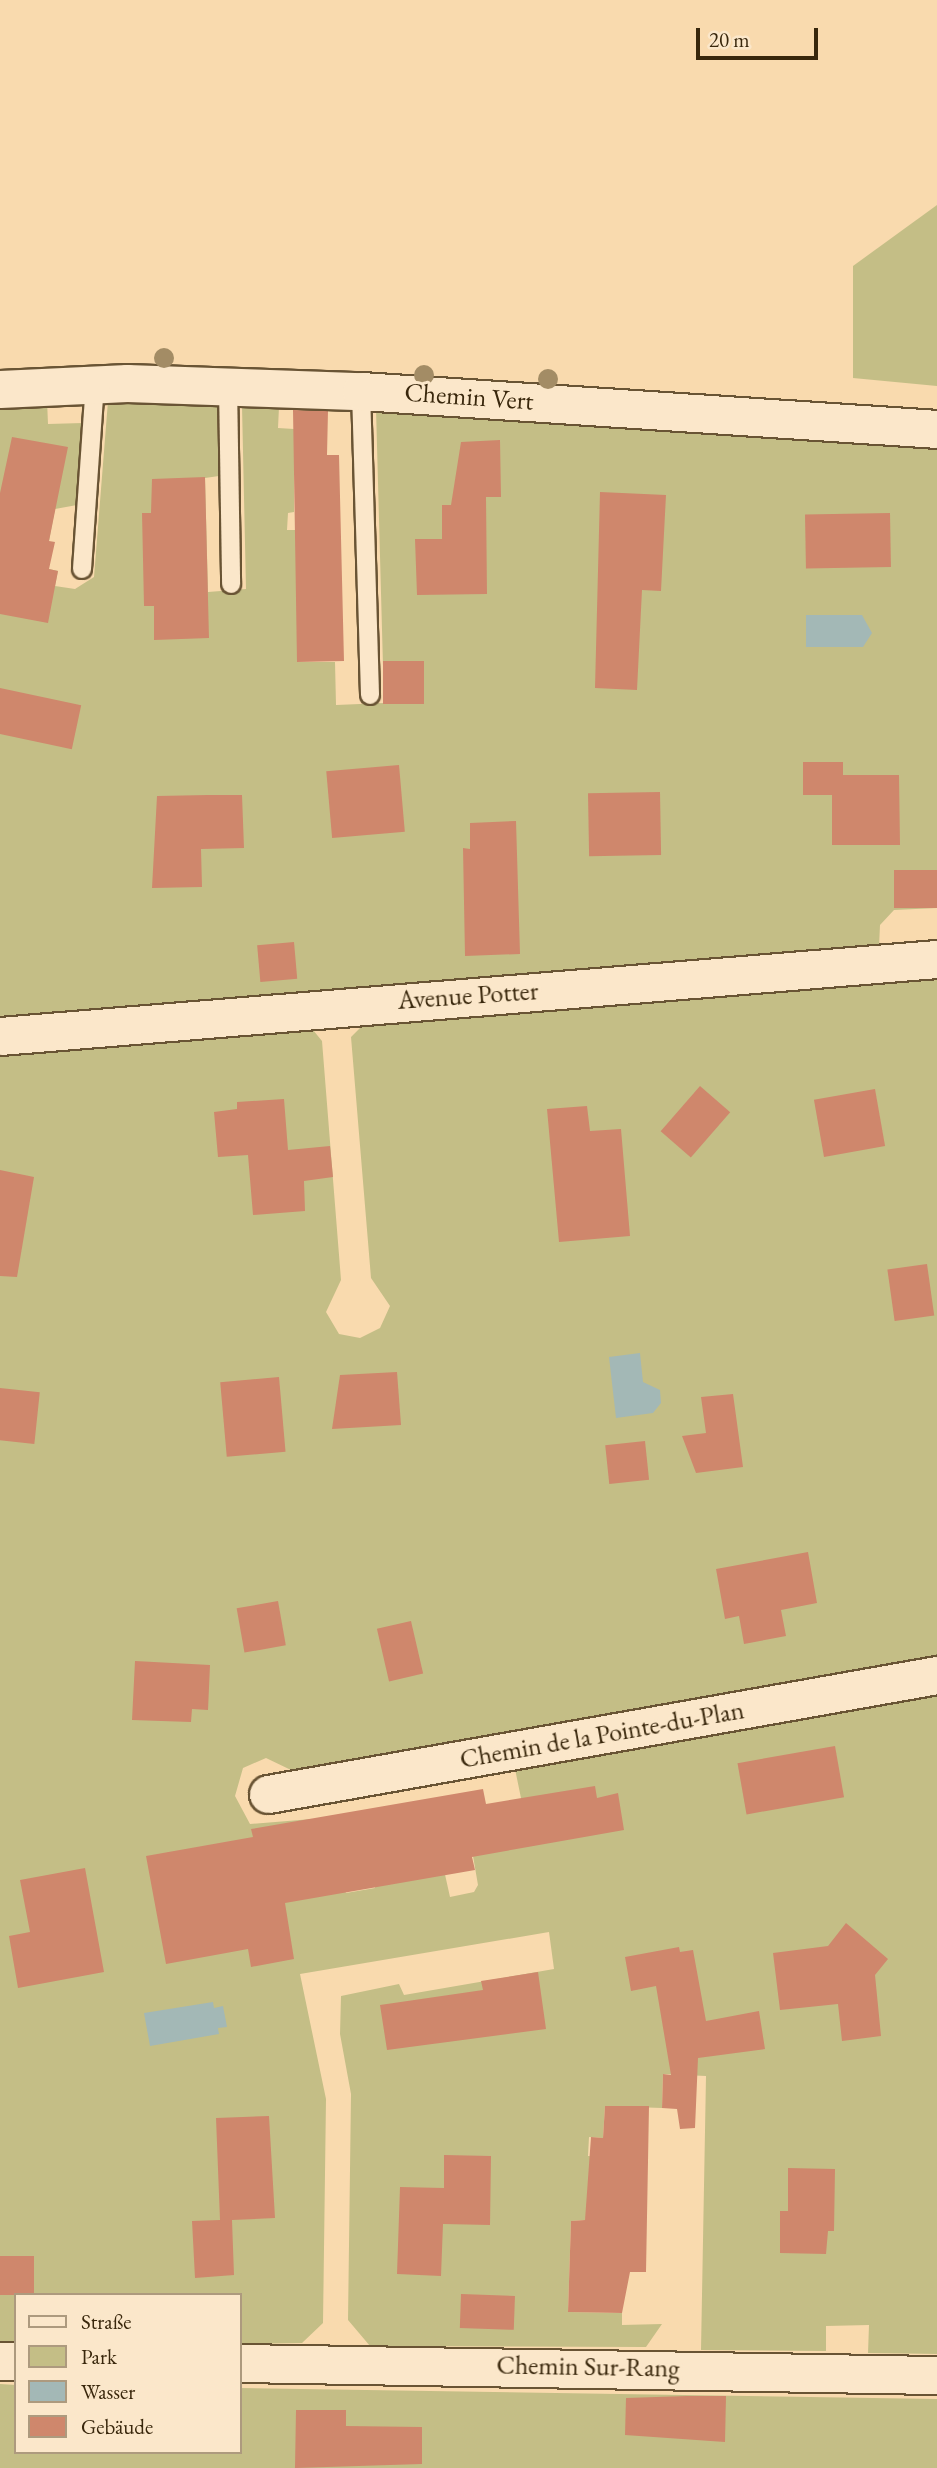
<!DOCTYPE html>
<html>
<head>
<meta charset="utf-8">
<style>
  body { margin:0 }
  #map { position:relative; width:937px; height:2468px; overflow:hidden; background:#f9daae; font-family:"EB Garamond",serif }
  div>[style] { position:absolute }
  .green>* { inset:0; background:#c4be86 }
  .water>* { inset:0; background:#a3b8b6 }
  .building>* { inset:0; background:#cf876c; transform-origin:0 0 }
  .roads { filter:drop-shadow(2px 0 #695434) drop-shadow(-2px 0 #695434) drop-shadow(0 2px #695434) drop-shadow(0 -2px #695434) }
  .service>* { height:18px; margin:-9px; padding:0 9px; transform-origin:9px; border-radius:9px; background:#fbe7ca }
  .minor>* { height:37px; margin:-18.5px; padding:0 18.5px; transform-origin:18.5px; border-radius:18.5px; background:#fbe7ca }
  .trees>* { width:20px; height:20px; margin:-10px; border-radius:50%; background:#a38c65 }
  span { translate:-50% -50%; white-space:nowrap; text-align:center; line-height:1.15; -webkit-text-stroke:6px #fbe7ca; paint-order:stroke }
  .street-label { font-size:26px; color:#39270c }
  .legend { position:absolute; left:14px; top:2293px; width:228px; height:161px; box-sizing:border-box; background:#fbe7ca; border:2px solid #ad9a7e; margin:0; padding:9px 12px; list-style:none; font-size:21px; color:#39270c }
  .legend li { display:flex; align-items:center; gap:14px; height:35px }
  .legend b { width:35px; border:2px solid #ad9a7e }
  .scale { position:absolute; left:696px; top:28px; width:122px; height:32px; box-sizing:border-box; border:4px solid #39270c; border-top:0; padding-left:9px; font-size:21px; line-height:24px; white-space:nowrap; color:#39270c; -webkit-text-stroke:5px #fbe7ca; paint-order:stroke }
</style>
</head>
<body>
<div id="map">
  <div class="green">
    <i style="clip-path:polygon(937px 205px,937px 386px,853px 378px,853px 266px)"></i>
    <i style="clip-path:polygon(47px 400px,48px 424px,83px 423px,77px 505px,55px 509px,49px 541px,49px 569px,58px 571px,55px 586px,75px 589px,94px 577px,108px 401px,217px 403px,219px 476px,205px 478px,208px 592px,246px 589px,242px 406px,279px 407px,278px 428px,294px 429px,294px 512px,288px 513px,287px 530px,299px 530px,297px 662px,335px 662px,336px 705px,384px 703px,376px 409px,937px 442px,937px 908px,894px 910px,880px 925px,879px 947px,0 1016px,0 401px)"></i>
    <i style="clip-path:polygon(937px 980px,937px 1656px,291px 1770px,266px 1758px,243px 1768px,235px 1796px,250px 1824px,312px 1819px,346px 1893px,375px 1888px,373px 1874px,442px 1861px,450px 1897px,474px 1892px,478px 1885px,473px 1856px,530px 1842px,514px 1764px,937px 1689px,937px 2354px,868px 2353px,869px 2325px,826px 2326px,826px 2351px,701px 2350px,706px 2076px,663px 2074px,662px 2108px,605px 2106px,603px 2138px,589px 2137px,588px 2156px,612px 2157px,585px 2220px,571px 2221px,568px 2312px,622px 2313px,622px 2325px,662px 2324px,646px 2347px,370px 2346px,348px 2320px,351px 2094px,340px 2034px,341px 1996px,399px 1984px,404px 1995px,554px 1969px,549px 1932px,300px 1974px,326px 2099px,323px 2323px,302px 2343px,240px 2344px,240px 2295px,16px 2295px,16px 2343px,0 2343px,0 1054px,313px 1030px,322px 1041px,341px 1280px,326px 1312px,339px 1334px,360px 1338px,380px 1328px,390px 1306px,371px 1278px,351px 1037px,362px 1026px)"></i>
    <i style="clip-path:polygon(0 2384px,16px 2385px,16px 2452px,240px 2452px,240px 2388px,937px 2399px,937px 2468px,0 2468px)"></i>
  </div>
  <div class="water">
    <i style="clip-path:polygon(806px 615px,862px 615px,872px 633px,863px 647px,806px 647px)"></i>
    <i style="clip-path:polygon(640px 1353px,643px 1382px,660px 1390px,661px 1403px,653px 1413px,616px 1418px,609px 1357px)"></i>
    <i style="clip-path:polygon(213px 2002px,214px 2008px,223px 2006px,227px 2027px,218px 2028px,219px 2034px,150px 2046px,144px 2013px)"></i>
  </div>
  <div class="building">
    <i style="clip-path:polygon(293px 410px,328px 411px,327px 455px,339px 455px,344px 661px,297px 662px)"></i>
    <i style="clip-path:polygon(12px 437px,68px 447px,49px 541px,55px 542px,49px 569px,58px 571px,48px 623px,0 614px,0 493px)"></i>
    <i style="clip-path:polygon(500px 440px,501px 497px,486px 497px,487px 594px,417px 595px,415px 539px,442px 539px,442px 505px,451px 505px,461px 442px)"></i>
    <i style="clip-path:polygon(205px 477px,209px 638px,154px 640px,154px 606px,144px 606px,142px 513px,151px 513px,152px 479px)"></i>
    <i style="clip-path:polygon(600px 492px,666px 495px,661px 591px,642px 590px,637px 690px,595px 688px)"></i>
    <i style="left:890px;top:513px;width:54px;height:85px;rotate:89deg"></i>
    <i style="left:383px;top:661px;width:41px;height:43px"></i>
    <i style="left:0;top:688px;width:83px;height:45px;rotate:12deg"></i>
    <i style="clip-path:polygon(803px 762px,843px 762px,843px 775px,899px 775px,900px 845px,832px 845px,832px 795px,803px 795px)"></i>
    <i style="left:399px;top:765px;width:67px;height:73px;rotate:85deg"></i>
    <i style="left:660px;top:792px;width:63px;height:72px;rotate:89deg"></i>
    <i style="clip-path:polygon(208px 795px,242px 795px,244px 848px,201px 849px,202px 887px,152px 888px,157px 796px)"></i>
    <i style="clip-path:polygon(516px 821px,520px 954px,465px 956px,463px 848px,470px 849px,470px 823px)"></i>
    <i style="left:937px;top:870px;width:38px;height:43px;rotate:90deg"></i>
    <i style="left:294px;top:942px;width:37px;height:37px;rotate:85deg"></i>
    <i style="left:700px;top:1086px;width:40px;height:60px;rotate:41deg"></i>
    <i style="left:875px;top:1089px;width:58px;height:62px;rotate:80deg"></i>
    <i style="clip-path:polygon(284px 1099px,288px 1150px,330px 1146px,333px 1177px,304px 1181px,305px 1211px,253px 1215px,248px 1155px,218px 1157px,214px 1112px,237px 1109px,237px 1102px)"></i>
    <i style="clip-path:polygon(587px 1106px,590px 1131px,621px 1129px,630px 1236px,559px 1242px,547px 1109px)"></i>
    <i style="clip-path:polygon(0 1170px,34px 1177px,17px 1277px,0 1276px)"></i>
    <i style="left:927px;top:1264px;width:52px;height:40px;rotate:82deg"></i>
    <i style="clip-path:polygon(397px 1372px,401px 1425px,332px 1429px,340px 1375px)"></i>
    <i style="left:279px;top:1377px;width:75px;height:59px;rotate:85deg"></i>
    <i style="left:0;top:1388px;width:40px;height:52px;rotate:6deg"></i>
    <i style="clip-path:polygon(733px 1394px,743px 1467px,696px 1473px,682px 1436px,706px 1433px,701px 1397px)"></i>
    <i style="left:645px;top:1441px;width:39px;height:40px;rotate:84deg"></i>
    <i style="clip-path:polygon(808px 1552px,817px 1603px,781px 1610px,786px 1636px,744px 1644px,739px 1616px,725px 1619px,716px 1569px)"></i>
    <i style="left:278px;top:1601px;width:45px;height:42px;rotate:80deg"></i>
    <i style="left:411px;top:1621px;width:54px;height:35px;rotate:77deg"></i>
    <i style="clip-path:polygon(135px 1661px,210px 1665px,208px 1710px,192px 1709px,191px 1722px,132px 1720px)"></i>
    <i style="left:835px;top:1746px;width:52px;height:99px;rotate:80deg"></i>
    <i style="clip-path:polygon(595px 1786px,597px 1798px,618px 1793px,624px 1830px,472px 1857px,475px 1870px,285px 1903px,294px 1959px,251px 1967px,248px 1949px,166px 1964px,146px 1856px,253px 1837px,251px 1829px,483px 1789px,486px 1804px)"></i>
    <i style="clip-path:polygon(85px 1868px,104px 1972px,18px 1988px,9px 1936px,30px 1932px,20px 1880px)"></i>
    <i style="clip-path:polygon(846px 1923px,888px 1959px,875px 1975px,881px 2036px,842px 2041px,838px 2004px,780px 2010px,773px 1953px,828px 1946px)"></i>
    <i style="clip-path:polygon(679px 1947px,680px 1952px,693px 1950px,706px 2021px,759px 2011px,765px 2049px,698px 2058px,695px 2128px,680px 2129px,677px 2109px,662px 2108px,663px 2074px,671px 2075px,656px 1986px,631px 1991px,625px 1957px)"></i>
    <i style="clip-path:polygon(538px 1972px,546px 2029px,387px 2050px,380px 2005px,483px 1990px,481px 1981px)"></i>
    <i style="clip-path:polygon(605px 2106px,649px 2106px,646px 2272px,630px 2272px,622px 2313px,568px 2312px,571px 2221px,585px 2220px,591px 2137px,603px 2138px)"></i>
    <i style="clip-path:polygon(269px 2116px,275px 2218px,232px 2220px,234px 2275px,195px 2278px,192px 2221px,220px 2220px,216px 2118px)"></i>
    <i style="clip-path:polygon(444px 2155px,491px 2156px,490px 2225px,443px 2224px,441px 2276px,397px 2274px,400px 2187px,444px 2188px)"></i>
    <i style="clip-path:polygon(788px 2168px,835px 2169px,834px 2231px,828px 2231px,826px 2254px,780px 2253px,780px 2211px,788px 2211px)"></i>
    <i style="left:0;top:2256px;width:34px;height:39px"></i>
    <i style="left:461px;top:2294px;width:54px;height:34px;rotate:2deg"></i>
    <i style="clip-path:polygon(687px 2396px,726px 2396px,725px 2442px,625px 2435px,626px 2398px)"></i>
    <i style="clip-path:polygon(296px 2410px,346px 2410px,346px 2426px,422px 2427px,422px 2464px,295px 2468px)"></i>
  </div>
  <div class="roads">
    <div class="service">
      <i style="left:228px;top:385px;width:199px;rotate:89.1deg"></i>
      <i style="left:361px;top:391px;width:304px;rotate:88.3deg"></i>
      <i style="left:82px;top:569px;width:184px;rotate:-86deg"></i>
    </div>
    <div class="minor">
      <i style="left:0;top:389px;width:127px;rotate:-2.7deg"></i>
      <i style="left:127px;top:383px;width:234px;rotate:2deg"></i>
      <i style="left:361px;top:391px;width:577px;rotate:3.77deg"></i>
      <i style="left:0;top:1036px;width:940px;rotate:-4.7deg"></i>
      <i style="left:268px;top:1794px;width:680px;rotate:-10.09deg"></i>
      <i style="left:0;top:2361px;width:16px"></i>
      <i style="left:240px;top:2363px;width:697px;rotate:0.99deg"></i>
    </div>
  </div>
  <div class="trees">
    <i style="left:164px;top:358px"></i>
    <i style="left:424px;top:375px"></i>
    <i style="left:548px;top:379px"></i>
  </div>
  <div class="street-label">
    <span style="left:469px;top:397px;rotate:4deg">Chemin Vert</span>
    <span style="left:468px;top:996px;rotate:-4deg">Avenue Potter</span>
    <span style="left:602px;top:1735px;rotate:-10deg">Chemin de la Pointe-du-Plan</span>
    <span style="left:588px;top:2367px;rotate:1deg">Chemin Sur-Rang</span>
  </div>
  <ul class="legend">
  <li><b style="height:9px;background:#fbe7ca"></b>Straße</li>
  <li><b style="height:19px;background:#c4be86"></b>Park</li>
  <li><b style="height:19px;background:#a3b8b6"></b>Wasser</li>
  <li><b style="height:19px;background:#cf876c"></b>Gebäude</li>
  </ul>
  <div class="scale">20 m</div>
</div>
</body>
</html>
